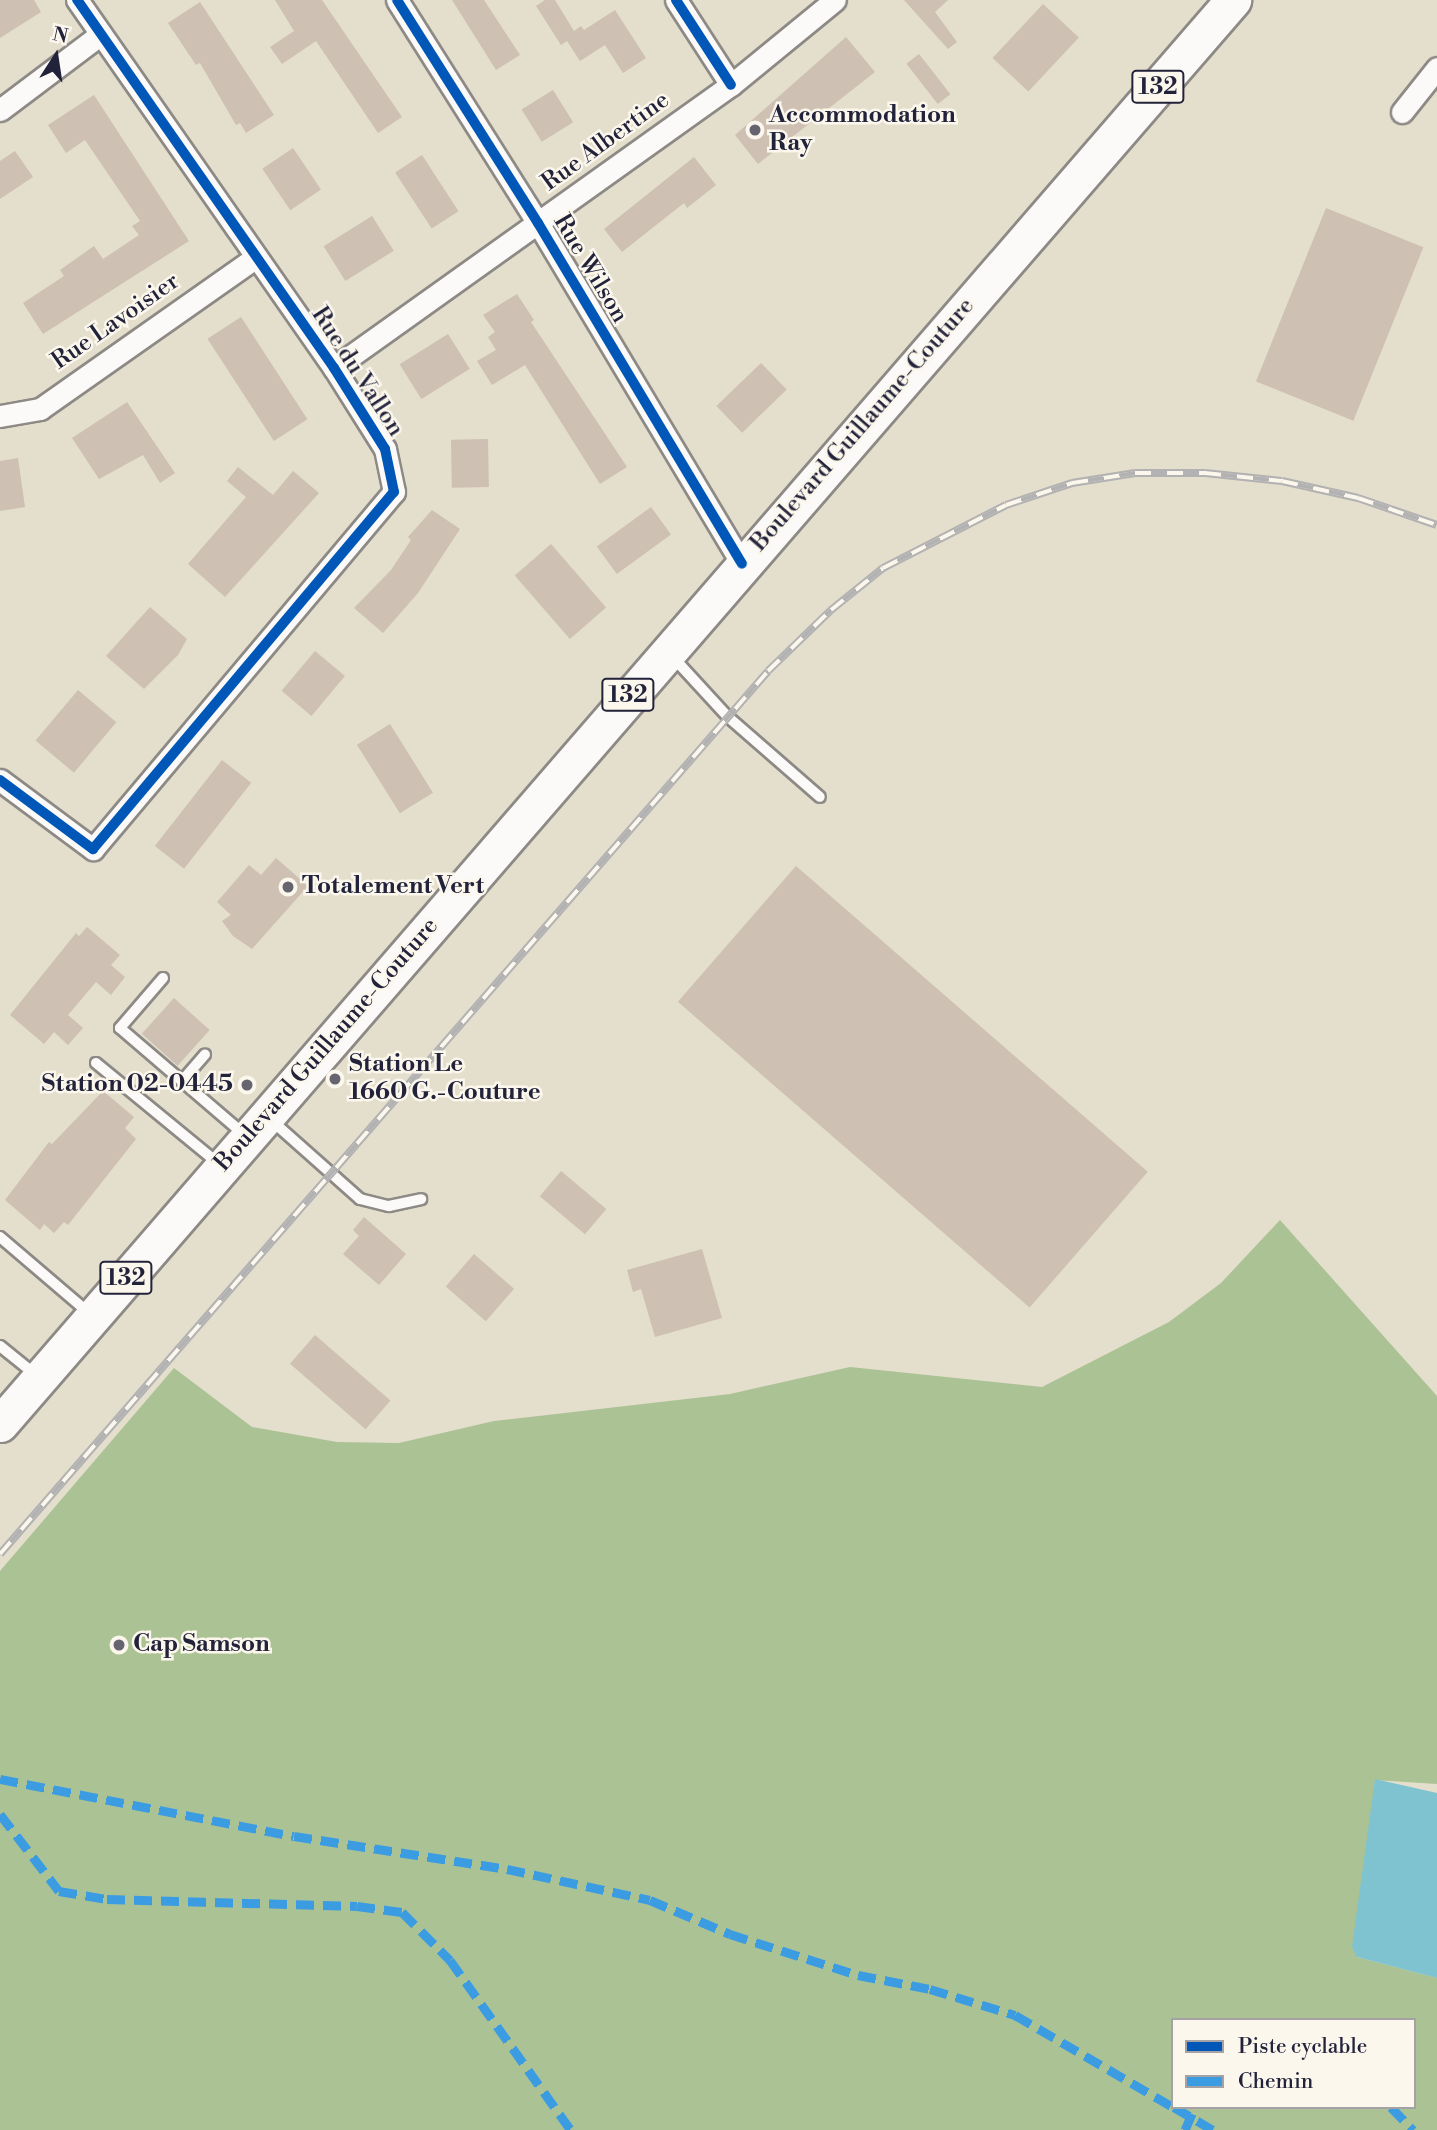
<!DOCTYPE html>
<html>
<head>
<meta charset="utf-8">
<style>
  body { margin:0 }
  #map { position:relative; width:1437px; height:2130px; overflow:hidden; background:#e4decd; font-family:"Libre Bodoni",serif }
  div>[style] { position:absolute }
  .forest>* { inset:0; background:#abc294 }
  .water>* { inset:0; background:#7ec3cf }
  .building>* { inset:0; background:#cec0b2; transform-origin:0 0 }
  .roads { filter:drop-shadow(2px 0 #8d8985) drop-shadow(-2px 0 #8d8985) drop-shadow(0 2px #8d8985) drop-shadow(0 -2px #8d8985) }
  .service>* { height:10px; margin:-5px; padding:0 5px; transform-origin:5px; border-radius:5px; background:#fbfaf8 }
  .minor>* { height:21px; margin:-10.5px; padding:0 10.5px; transform-origin:10.5px; border-radius:10.5px; background:#fbfaf8 }
  .primary>* { height:35px; margin:-17.5px; padding:0 17.5px; transform-origin:17.5px; border-radius:17.5px; background:#fbfaf8 }
  .rail>* { height:8px; margin-top:-4px; transform-origin:0; background:repeating-linear-gradient(90deg,#fbf7ec 0 16px,#b3b2b3 0 32px); box-sizing:border-box; border-block:2px solid #b3b2b3 }
  .quiet>* { height:9px; margin-top:-4.5px; transform-origin:0; background:repeating-linear-gradient(90deg,#3c9ce2 0 18px,transparent 0 27px) }
  .cycleway>* { height:10px; margin:-5px; padding:0 5px; transform-origin:5px; border-radius:5px; background:#0057b8 }
  .dots>* { width:19px; height:19px; translate:-50% -50%; box-sizing:border-box; border:4px solid #fbf7ec; border-radius:50% }
  span { translate:-50% -50%; white-space:nowrap; text-align:center; line-height:1.15; -webkit-text-stroke:5px #fbf7ec; paint-order:stroke }
  .shield-label span { padding:2px 5px; background:#fbf7ec; border:2px solid; border-radius:5px; -webkit-text-stroke-width:0 }
  .shield-label { font-size:23px; color:#22223b; font-weight:700 }
  .poi-label { font-size:24px; color:#22223b; font-weight:700 }
  .left { translate:0 -50%; text-align:left }
  .right { translate:-100% -50%; text-align:right }
  .street-label { font-size:24px; color:#22223b }
  .legend { position:absolute; left:1171px; top:2018px; width:245px; height:91px; box-sizing:border-box; background:#fbf7ec; border:2px solid #a4a2a5; margin:0; padding:9px 12px; list-style:none; font-size:21px; color:#22223b }
  .legend li { display:flex; align-items:center; gap:14px; height:35px }
  .legend b { width:35px; border:2px solid #a4a2a5 }
  .north { position:absolute; left:21px; top:21px; width:70px; height:70px; -webkit-text-stroke:5px #fbf7ec; paint-order:stroke; rotate:12deg; font-size:19px; font-weight:700; line-height:28px; text-align:center; color:#22223b }
  .north::after { content:''; display:block; margin:auto; width:24px; height:32px; background:#22223b; clip-path:polygon(50% 0,100% 100%,50% 72%,0 100%) }
</style>
</head>
<body>
<div id="map">
  <div class="forest">
    <i style="clip-path:polygon(evenodd,1280px 1220px,1437px 1396px,1437px 1784px,1375px 1780px,1357px 1957px,1437px 1978px,1437px 2130px,0 2130px,0 1571px,174px 1368px,252px 1427px,337px 1442px,399px 1443px,494px 1421px,730px 1394px,850px 1367px,1042px 1387px,1169px 1322px,1221px 1283px,1280px 1220px,1173px 2020px,1414px 2020px,1414px 2107px,1173px 2107px,1173px 2020px)"></i>
  </div>
  <div class="water">
    <i style="clip-path:polygon(1375px 1779px,1437px 1793px,1437px 1978px,1357px 1957px,1352px 1947px)"></i>
  </div>
  <div class="building">
    <i style="clip-path:polygon(0 0,34px 0,41px 12px,0 38px)"></i>
    <i style="clip-path:polygon(275px 0,322px 0,402px 117px,378px 133px,316px 41px,282px 64px,270px 47px,294px 31px)"></i>
    <i style="clip-path:polygon(452px 0,484px 0,520px 55px,496px 70px)"></i>
    <i style="clip-path:polygon(545px 0,555px 0,574px 31px,581px 26px,584px 30px,615px 10px,646px 58px,623px 73px,605px 45px,580px 61px,567px 41px,561px 45px,536px 6px)"></i>
    <i style="clip-path:polygon(904px 0,948px 0,935px 12px,957px 42px,948px 49px)"></i>
    <i style="clip-path:polygon(200px 2px,274px 115px,246px 133px,240px 123px,236px 125px,200px 63px,196px 65px,168px 23px)"></i>
    <i style="left:1043px;top:4px;width:49px;height:74px;rotate:43deg"></i>
    <i style="clip-path:polygon(846px 37px,875px 72px,758px 164px,735px 135px)"></i>
    <i style="left:919px;top:54px;width:51px;height:16px;rotate:52deg"></i>
    <i style="left:553px;top:90px;width:38px;height:37px;rotate:58deg"></i>
    <i style="clip-path:polygon(94px 95px,189px 241px,43px 334px,23px 303px,64px 276px,60px 270px,94px 246px,103px 259px,139px 235px,132px 226px,140px 221px,85px 140px,66px 153px,48px 125px)"></i>
    <i style="left:293px;top:148px;width:50px;height:37px;rotate:56deg"></i>
    <i style="clip-path:polygon(15px 151px,33px 177px,0 199px,0 161px)"></i>
    <i style="left:422px;top:155px;width:67px;height:32px;rotate:57deg"></i>
    <i style="clip-path:polygon(694px 157px,716px 185px,687px 208px,684px 203px,622px 252px,604px 229px)"></i>
    <i style="left:1326px;top:208px;width:105px;height:187px;rotate:22deg"></i>
    <i style="left:372px;top:216px;width:41px;height:57px;rotate:58deg"></i>
    <i style="clip-path:polygon(517px 294px,534px 320px,531px 322px,627px 467px,600px 484px,525px 365px,492px 385px,477px 361px,496px 350px,488px 337px,495px 332px,483px 315px)"></i>
    <i style="left:241px;top:317px;width:122px;height:40px;rotate:57deg"></i>
    <i style="left:448px;top:334px;width:41px;height:57px;rotate:58deg"></i>
    <i style="left:761px;top:363px;width:37px;height:62px;rotate:46deg"></i>
    <i style="clip-path:polygon(127px 402px,175px 473px,160px 483px,143px 455px,99px 479px,72px 438px)"></i>
    <i style="left:488px;top:439px;width:48px;height:37px;rotate:89deg"></i>
    <i style="clip-path:polygon(18px 458px,25px 507px,0 511px,0 461px)"></i>
    <i style="clip-path:polygon(238px 467px,273px 495px,293px 471px,319px 493px,225px 597px,188px 564px,246px 497px,227px 481px)"></i>
    <i style="left:651px;top:507px;width:34px;height:67px;rotate:54deg"></i>
    <i style="clip-path:polygon(432px 510px,460px 529px,418px 593px,383px 633px,354px 608px,391px 570px,411px 540px,408px 537px)"></i>
    <i style="left:551px;top:544px;width:84px;height:48px;rotate:49deg"></i>
    <i style="clip-path:polygon(150px 607px,187px 639px,178px 655px,144px 689px,106px 656px)"></i>
    <i style="left:315px;top:651px;width:39px;height:52px;rotate:40deg"></i>
    <i style="left:78px;top:690px;width:50px;height:66px;rotate:40deg"></i>
    <i style="left:390px;top:724px;width:81px;height:39px;rotate:58deg"></i>
    <i style="left:222px;top:760px;width:37px;height:109px;rotate:38deg"></i>
    <i style="clip-path:polygon(276px 858px,308px 886px,252px 949px,233px 936px,222px 921px,231px 915px,217px 902px,249px 865px,261px 875px)"></i>
    <i style="left:796px;top:866px;width:466px;height:180px;rotate:41deg"></i>
    <i style="clip-path:polygon(87px 927px,120px 955px,111px 965px,125px 977px,111px 995px,96px 982px,68px 1015px,83px 1028px,68px 1045px,54px 1032px,44px 1044px,10px 1015px,76px 933px,79px 936px)"></i>
    <i style="left:174px;top:998px;width:48px;height:48px;rotate:42deg"></i>
    <i style="clip-path:polygon(103px 1091px,134px 1117px,125px 1128px,136px 1139px,68px 1225px,64px 1222px,54px 1233px,44px 1224px,40px 1230px,5px 1200px,49px 1142px,52px 1144px)"></i>
    <i style="left:561px;top:1171px;width:59px;height:33px;rotate:40deg"></i>
    <i style="clip-path:polygon(364px 1217px,406px 1254px,379px 1285px,343px 1254px,359px 1236px,353px 1230px)"></i>
    <i style="clip-path:polygon(702px 1249px,722px 1318px,655px 1337px,641px 1289px,633px 1292px,627px 1270px)"></i>
    <i style="left:474px;top:1254px;width:53px;height:43px;rotate:41deg"></i>
    <i style="left:315px;top:1335px;width:100px;height:38px;rotate:41deg"></i>
  </div>
  <div class="roads">
    <div class="service">
      <i style="left:671px;top:655px;width:83px;rotate:47.4deg"></i>
      <i style="left:727px;top:716px;width:123px;rotate:41.1deg"></i>
      <i style="left:163px;top:978px;width:66px;rotate:130.7deg"></i>
      <i style="left:120px;top:1028px;width:165px;rotate:40.6deg"></i>
      <i style="left:96px;top:1063px;width:161px;rotate:39.4deg"></i>
      <i style="left:182px;top:1081px;width:35px;rotate:-49deg"></i>
      <i style="left:271px;top:1120px;width:119px;rotate:41.6deg"></i>
      <i style="left:360px;top:1199px;width:30px;rotate:14deg"></i>
      <i style="left:389px;top:1206px;width:33px;rotate:-12deg"></i>
      <i style="left:0;top:1237px;width:117px;rotate:40.5deg"></i>
      <i style="left:0;top:1346px;width:46px;rotate:38.9deg"></i>
    </div>
    <div class="minor">
      <i style="left:397px;top:0;width:264px;rotate:57.7deg"></i>
      <i style="left:538px;top:223px;width:397px;rotate:59.1deg"></i>
      <i style="left:676px;top:0;width:101px;rotate:57.1deg"></i>
      <i style="left:0;top:110px;width:126px;rotate:-37deg"></i>
      <i style="left:1402px;top:112px;width:56px;rotate:-51.5deg"></i>
      <i style="left:334px;top:368px;width:488px;rotate:-35.5deg"></i>
      <i style="left:731px;top:85px;width:134px;rotate:-39.3deg"></i>
      <i style="left:0;top:416px;width:41px;rotate:-9.9deg"></i>
      <i style="left:40px;top:409px;width:264px;rotate:-35.1deg"></i>
      <i style="left:0;top:780px;width:116px;rotate:36.6deg"></i>
      <i style="left:93px;top:849px;width:467px;rotate:-49.9deg"></i>
      <i style="left:394px;top:492px;width:44px;rotate:-101.8deg"></i>
      <i style="left:385px;top:449px;width:96px;rotate:-122.2deg"></i>
      <i style="left:334px;top:368px;width:449px;rotate:-124.9deg"></i>
    </div>
    <div class="primary">
      <i style="left:0;top:1424px;width:1884px;rotate:-49.11deg"></i>
    </div>
  </div>
  <div class="rail">
    <i style="left:0;top:1554px;width:1170px;rotate:-48.98deg"></i>
    <i style="left:768px;top:671px;width:88px;rotate:-44.1deg"></i>
    <i style="left:831px;top:610px;width:67px;rotate:-38.9deg"></i>
    <i style="left:883px;top:568px;width:138px;rotate:-27.1deg"></i>
    <i style="left:1006px;top:505px;width:70px;rotate:-18.4deg"></i>
    <i style="left:1072px;top:483px;width:64px;rotate:-9deg"></i>
    <i style="left:1135px;top:473px;width:70px"></i>
    <i style="left:1205px;top:473px;width:77px;rotate:5.9deg"></i>
    <i style="left:1282px;top:481px;width:78px;rotate:12.6deg"></i>
    <i style="left:1358px;top:498px;width:83px;rotate:18.9deg"></i>
  </div>
  <div class="quiet">
    <i style="left:0;top:1779px;width:299px;rotate:11deg"></i>
    <i style="left:294px;top:1836px;width:216px;rotate:8.8deg"></i>
    <i style="left:507px;top:1869px;width:146px;rotate:12.2deg"></i>
    <i style="left:650px;top:1900px;width:87px;rotate:23deg"></i>
    <i style="left:730px;top:1934px;width:134px;rotate:17.8deg"></i>
    <i style="left:858px;top:1975px;width:73px;rotate:11deg"></i>
    <i style="left:930px;top:1989px;width:89px;rotate:17deg"></i>
    <i style="left:1015px;top:2015px;width:183px;rotate:30.2deg"></i>
    <i style="left:0;top:1814px;width:97px;rotate:52.5deg"></i>
    <i style="left:59px;top:1891px;width:49px;rotate:9.5deg"></i>
    <i style="left:107px;top:1899px;width:250px;rotate:1.6deg"></i>
    <i style="left:357px;top:1906px;width:45px;rotate:7.6deg"></i>
    <i style="left:402px;top:1912px;width:68px;rotate:45deg"></i>
    <i style="left:450px;top:1960px;width:209px;rotate:54.6deg"></i>
    <i style="left:1174px;top:2107px;width:45px;rotate:30.5deg"></i>
    <i style="left:1391px;top:2107px;width:32px;rotate:46deg"></i>
    <i style="left:1185px;top:2130px;width:25px;rotate:-67deg"></i>
  </div>
  <div class="cycleway">
    <i style="left:397px;top:0;width:264px;rotate:57.7deg"></i>
    <i style="left:538px;top:223px;width:397px;rotate:59.1deg"></i>
    <i style="left:676px;top:0;width:101px;rotate:57.1deg"></i>
    <i style="left:0;top:780px;width:116px;rotate:36.6deg"></i>
    <i style="left:93px;top:849px;width:467px;rotate:-49.9deg"></i>
    <i style="left:394px;top:492px;width:44px;rotate:-101.8deg"></i>
    <i style="left:385px;top:449px;width:96px;rotate:-122.2deg"></i>
    <i style="left:334px;top:368px;width:449px;rotate:-124.9deg"></i>
  </div>
  <div class="dots">
    <i style="left:755px;top:130px;background:#66646e"></i>
    <i style="left:288px;top:887px;background:#66646e"></i>
    <i style="left:335px;top:1079px;background:#66646e"></i>
    <i style="left:247px;top:1085px;background:#66646e"></i>
    <i style="left:119px;top:1645px;background:#66646e"></i>
  </div>
  <div class="shield-label">
    <span style="left:1158px;top:87px">132</span>
    <span style="left:628px;top:695px">132</span>
    <span style="left:126px;top:1278px">132</span>
  </div>
  <div class="poi-label">
    <span class="left" style="left:769px;top:130px">Accommodation<br>Ray</span>
    <span class="left" style="left:302px;top:887px">Totalement Vert</span>
    <span class="left" style="left:349px;top:1079px">Station Le<br>1660 G.-Couture</span>
    <span class="right" style="left:233px;top:1085px">Station 02-0445</span>
    <span class="left" style="left:133px;top:1645px">Cap Samson</span>
  </div>
  <div class="street-label">
    <span style="left:606px;top:142px;rotate:-36deg">Rue Albertine</span>
    <span style="left:590px;top:269px;rotate:59deg">Rue Wilson</span>
    <span style="left:116px;top:322px;rotate:-35deg">Rue Lavoisier</span>
    <span style="left:357px;top:372px;rotate:57deg">Rue du Vallon</span>
    <span style="left:863px;top:425px;rotate:-49deg">Boulevard Guillaume-Couture</span>
    <span style="left:327px;top:1045px;rotate:-49deg">Boulevard Guillaume-Couture</span>
  </div>
  <ul class="legend">
  <li><b style="height:9px;background:#0057b8"></b>Piste cyclable</li>
  <li><b style="height:9px;background:#3c9ce2"></b>Chemin</li>
  </ul>
  <div class="north">N</div>
</div>
</body>
</html>
